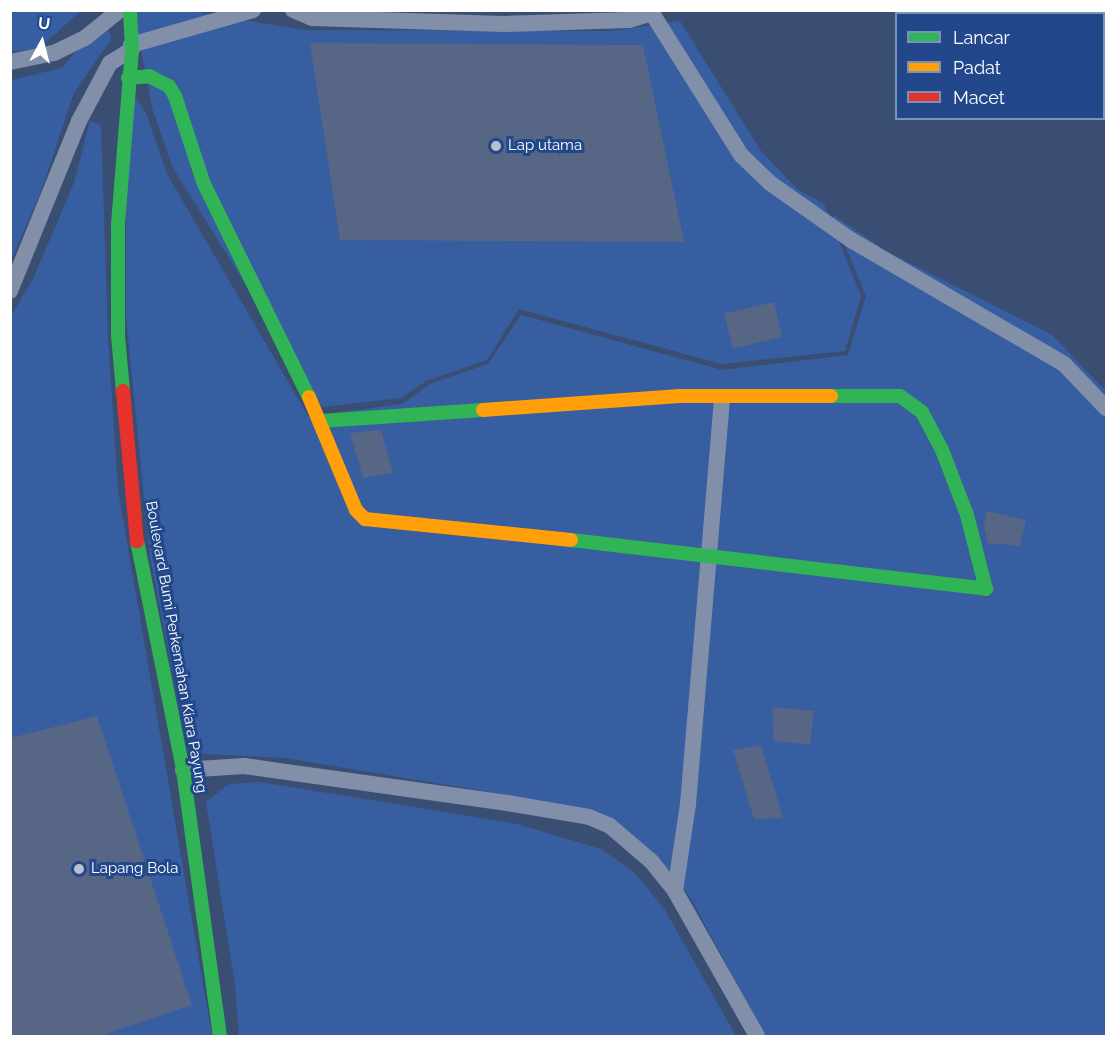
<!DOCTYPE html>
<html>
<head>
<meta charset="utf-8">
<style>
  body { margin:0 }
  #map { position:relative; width:1117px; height:1047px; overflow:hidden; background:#3a4e73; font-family:Raleway,sans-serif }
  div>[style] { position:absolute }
  .green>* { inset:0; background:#375ea1 }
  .building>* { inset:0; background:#566684; transform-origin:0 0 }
  .street>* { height:16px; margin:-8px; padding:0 8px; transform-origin:8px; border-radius:8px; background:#818fa8 }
  .fast>* { height:14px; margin:-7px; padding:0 7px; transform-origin:7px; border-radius:7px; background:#30b455 }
  .slow>* { height:14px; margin:-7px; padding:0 7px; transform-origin:7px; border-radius:7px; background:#ff9f0a }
  .jam>* { height:14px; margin:-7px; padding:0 7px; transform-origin:7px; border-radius:7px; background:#e5322d }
  .dots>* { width:16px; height:16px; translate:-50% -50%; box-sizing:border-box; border:3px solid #22488b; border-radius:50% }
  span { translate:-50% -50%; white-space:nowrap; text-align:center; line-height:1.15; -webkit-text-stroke:6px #22488b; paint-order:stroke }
  .poi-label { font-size:15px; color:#fff }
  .left { translate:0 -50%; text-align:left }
  .street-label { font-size:15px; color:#fff }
  .frame { position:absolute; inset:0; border:12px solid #fff; pointer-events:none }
  .legend { position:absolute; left:895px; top:12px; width:210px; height:108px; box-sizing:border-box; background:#22488b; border:2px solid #7a91b9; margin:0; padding:8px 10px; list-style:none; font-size:18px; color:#fff }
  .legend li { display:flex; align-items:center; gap:12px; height:30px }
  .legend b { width:30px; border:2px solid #7a91b9 }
  .north { position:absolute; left:12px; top:12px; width:60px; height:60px; -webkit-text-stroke:4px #22488b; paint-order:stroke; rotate:7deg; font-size:16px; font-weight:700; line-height:24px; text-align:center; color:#fff }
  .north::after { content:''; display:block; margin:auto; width:21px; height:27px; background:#fff; clip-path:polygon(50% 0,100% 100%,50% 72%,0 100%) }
</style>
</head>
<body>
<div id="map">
  <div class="green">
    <i style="clip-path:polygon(10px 11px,81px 11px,38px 49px,17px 51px,11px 51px)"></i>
    <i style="clip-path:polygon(133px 11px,191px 11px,302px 30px,611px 31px,680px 21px,761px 151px,797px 189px,824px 204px,861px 296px,845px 351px,722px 364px,519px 309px,487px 360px,426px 381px,401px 398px,322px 407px,173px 168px,153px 111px)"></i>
    <i style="clip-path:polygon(105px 16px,111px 39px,74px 93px,40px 194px,11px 260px,11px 80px,62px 68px)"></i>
    <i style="clip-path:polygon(135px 97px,146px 113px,167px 174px,308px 416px,402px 404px,430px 384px,488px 364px,521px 315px,722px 370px,848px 355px,866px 296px,832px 214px,886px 251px,1052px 335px,1106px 391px,1106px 1036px,765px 1036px,691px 899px,670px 870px,599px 824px,537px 800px,285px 758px,203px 754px,186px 744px,150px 556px,126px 317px,126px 100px)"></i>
    <i style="clip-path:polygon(90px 121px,101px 125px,108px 338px,118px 490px,212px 1036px,11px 1036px,11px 316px,33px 279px,74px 183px)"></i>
    <i style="clip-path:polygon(260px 782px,517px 824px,601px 849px,634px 872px,665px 910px,736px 1036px,239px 1036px,235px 985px,206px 802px,229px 784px)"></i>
  </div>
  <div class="building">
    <i style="clip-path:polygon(310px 43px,643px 45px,684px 242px,340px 240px)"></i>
    <i style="left:774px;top:302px;width:36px;height:51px;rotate:77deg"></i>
    <i style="clip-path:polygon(381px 430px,393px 473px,363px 478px,350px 433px)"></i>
    <i style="clip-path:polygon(987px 511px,1026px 520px,1020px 546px,988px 543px,984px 527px)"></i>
    <i style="clip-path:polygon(772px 707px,814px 711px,810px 745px,774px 741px)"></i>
    <i style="clip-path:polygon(97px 716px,192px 1005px,100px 1036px,10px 1036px,10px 738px)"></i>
    <i style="clip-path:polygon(761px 745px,783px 818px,754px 819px,733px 750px)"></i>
  </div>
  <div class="street">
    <i style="left:293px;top:10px;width:21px;rotate:23deg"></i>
    <i style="left:312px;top:18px;width:192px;rotate:1.8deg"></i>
    <i style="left:504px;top:24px;width:125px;rotate:-1.8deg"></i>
    <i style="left:629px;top:20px;width:24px;rotate:-17deg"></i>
    <i style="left:650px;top:10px;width:171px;rotate:57.9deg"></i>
    <i style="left:741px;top:155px;width:40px;rotate:44deg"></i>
    <i style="left:770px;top:183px;width:99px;rotate:35.1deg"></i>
    <i style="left:851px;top:240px;width:246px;rotate:30.2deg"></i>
    <i style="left:1064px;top:364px;width:61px;rotate:46.3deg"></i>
    <i style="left:131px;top:45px;width:127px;rotate:-16deg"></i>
    <i style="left:10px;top:62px;width:45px;rotate:-11.6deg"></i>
    <i style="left:54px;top:53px;width:34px;rotate:-26deg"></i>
    <i style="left:85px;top:38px;width:45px;rotate:-38.7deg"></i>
    <i style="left:10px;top:291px;width:183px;rotate:-67.9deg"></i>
    <i style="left:79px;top:121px;width:66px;rotate:-61.9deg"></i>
    <i style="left:110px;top:63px;width:26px;rotate:-32deg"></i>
    <i style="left:183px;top:770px;width:61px;rotate:-3.8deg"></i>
    <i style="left:244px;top:766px;width:266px;rotate:8deg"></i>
    <i style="left:507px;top:803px;width:83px;rotate:9.7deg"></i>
    <i style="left:589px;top:817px;width:23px;rotate:23deg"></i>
    <i style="left:610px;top:826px;width:54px;rotate:40.5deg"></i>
    <i style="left:651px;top:861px;width:38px;rotate:51deg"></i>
    <i style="left:675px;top:891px;width:167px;rotate:60.5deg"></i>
    <i style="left:675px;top:891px;width:88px;rotate:-81.5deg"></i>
    <i style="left:688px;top:804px;width:407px;rotate:-85.2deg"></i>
  </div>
  <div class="fast">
    <i style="left:128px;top:78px;width:21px;rotate:-5deg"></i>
    <i style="left:149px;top:76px;width:22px;rotate:27deg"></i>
    <i style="left:169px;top:86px;width:12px;rotate:59deg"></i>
    <i style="left:175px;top:96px;width:93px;rotate:71.8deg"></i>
    <i style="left:204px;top:184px;width:237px;rotate:63.8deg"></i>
    <i style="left:123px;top:391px;width:55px;rotate:-95.2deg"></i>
    <i style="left:118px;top:336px;width:112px;rotate:-90deg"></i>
    <i style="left:118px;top:224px;width:176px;rotate:-85.4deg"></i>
    <i style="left:132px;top:49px;width:39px;rotate:-93deg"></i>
    <i style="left:321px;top:421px;width:162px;rotate:-3.9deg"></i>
    <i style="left:571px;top:540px;width:418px;rotate:6.7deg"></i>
    <i style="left:986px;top:589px;width:76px;rotate:-104.4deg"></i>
    <i style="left:967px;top:515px;width:70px;rotate:-111deg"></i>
    <i style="left:942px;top:450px;width:43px;rotate:-117.8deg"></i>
    <i style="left:922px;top:412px;width:27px;rotate:-144deg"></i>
    <i style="left:900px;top:396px;width:69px;rotate:180deg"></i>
    <i style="left:137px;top:541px;width:234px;rotate:78.6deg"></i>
    <i style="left:183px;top:770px;width:269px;rotate:82.1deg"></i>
  </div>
  <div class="slow">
    <i style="left:309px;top:397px;width:122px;rotate:67.4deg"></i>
    <i style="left:356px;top:510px;width:13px;rotate:45deg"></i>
    <i style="left:365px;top:519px;width:207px;rotate:5.8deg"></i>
    <i style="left:483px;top:410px;width:197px;rotate:-4.1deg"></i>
    <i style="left:680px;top:396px;width:151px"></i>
  </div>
  <div class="jam">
    <i style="left:123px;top:391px;width:151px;rotate:84.7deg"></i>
  </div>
  <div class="dots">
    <i style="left:496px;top:146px;background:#bac1ce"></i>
    <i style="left:79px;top:869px;background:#bac1ce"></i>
  </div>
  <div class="poi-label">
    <span class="left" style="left:508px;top:146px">Lap utama</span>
    <span class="left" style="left:91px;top:869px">Lapang Bola</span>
  </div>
  <div class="street-label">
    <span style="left:176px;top:647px;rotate:80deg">Boulevard Bumi Perkemahan Kiara Payung</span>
  </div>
  <div class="frame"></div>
  <ul class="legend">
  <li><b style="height:8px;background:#30b455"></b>Lancar</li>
  <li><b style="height:8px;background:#ff9f0a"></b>Padat</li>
  <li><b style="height:8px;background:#e5322d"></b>Macet</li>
  </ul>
  <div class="north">U</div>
</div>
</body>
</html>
